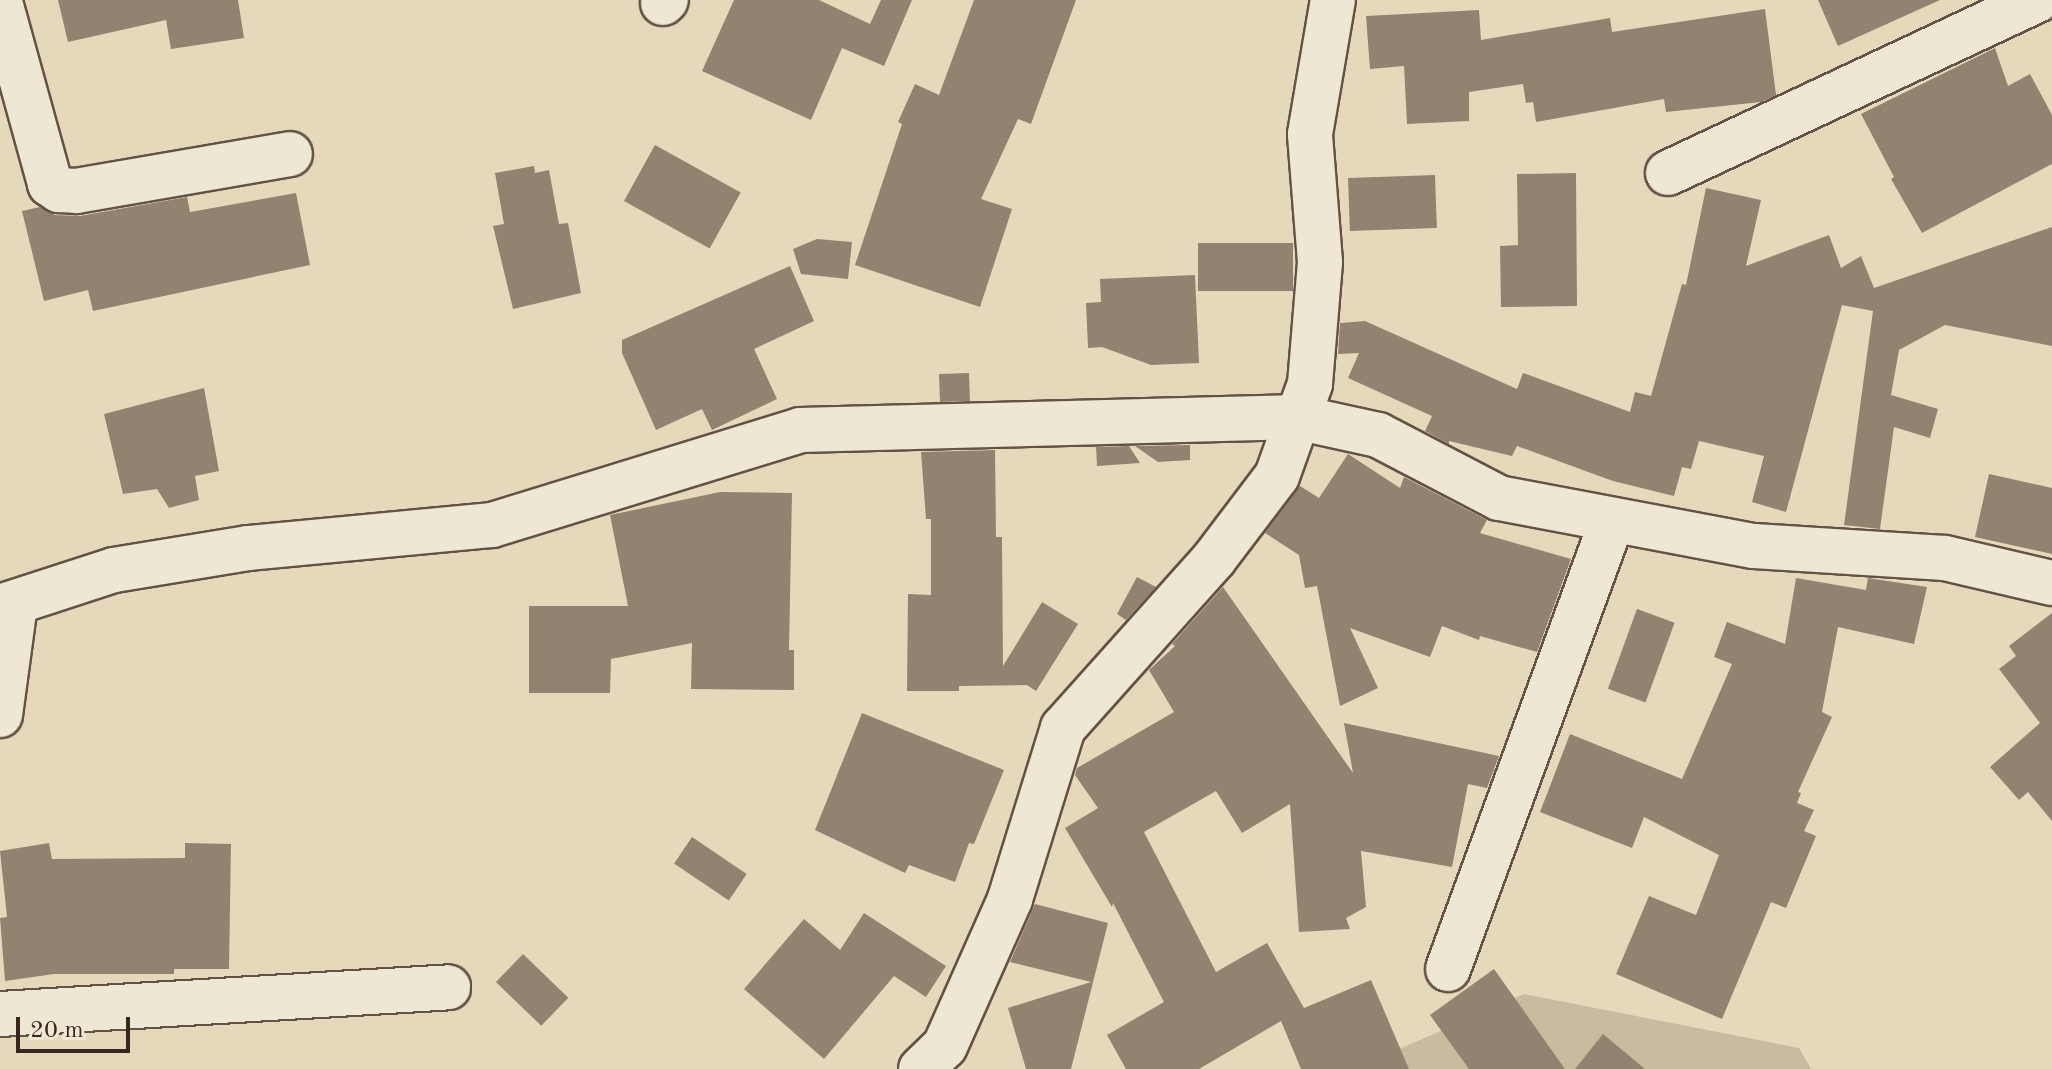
<!DOCTYPE html>
<html>
<head>
<meta charset="utf-8">
<style>
  body { margin:0 }
  #map { position:relative; width:2052px; height:1069px; overflow:hidden; background:#e4dabb; font-family:"Old Standard TT",serif }
  div>[style] { position:absolute }
  .green>* { inset:0; background:#c7bba0 }
  .building>* { inset:0; background:#918370; transform-origin:0 0 }
  .roads { filter:drop-shadow(2px 0 #635245) drop-shadow(-2px 0 #635245) drop-shadow(0 2px #635245) drop-shadow(0 -2px #635245) }
  .minor>* { height:44px; margin:-22px; padding:0 22px; transform-origin:22px; border-radius:22px; background:#ede7d3 }
  span { translate:-50% -50%; white-space:nowrap; text-align:center; line-height:1.15; -webkit-text-stroke:8px #ede7d3; paint-order:stroke }
  .scale { position:absolute; left:16px; top:1017px; width:114px; height:36px; box-sizing:border-box; border:4px solid #38251e; border-top:0; padding-left:10px; font-size:24px; line-height:28px; white-space:nowrap; color:#38251e; -webkit-text-stroke:6px #ede7d3; paint-order:stroke }
</style>
</head>
<body>
<div id="map">
  <div class="green">
    <i style="clip-path:polygon(1524px 994px,1799px 1048px,1811px 1069px,1354px 1069px)"></i>
  </div>
  <div class="building">
    <i style="clip-path:polygon(58px 0,238px 0,244px 38px,171px 49px,166px 20px,68px 42px)"></i>
    <i style="clip-path:polygon(734px 0,819px 0,870px 24px,881px 0,912px 0,884px 66px,842px 48px,811px 120px,702px 71px)"></i>
    <i style="clip-path:polygon(974px 0,1076px 0,1031px 124px,1018px 119px,981px 199px,1012px 209px,980px 307px,855px 265px,902px 124px,898px 122px,915px 84px,939px 95px)"></i>
    <i style="clip-path:polygon(1818px 0,1940px 0,1838px 46px)"></i>
    <i style="clip-path:polygon(1765px 9px,1776px 95px,1761px 102px,1666px 112px,1664px 99px,1536px 122px,1533px 102px,1526px 103px,1523px 84px,1469px 92px,1469px 121px,1407px 124px,1404px 66px,1370px 69px,1366px 16px,1479px 10px,1481px 40px,1610px 18px,1612px 32px)"></i>
    <i style="clip-path:polygon(1995px 48px,2008px 86px,2030px 74px,2052px 115px,2052px 164px,1922px 233px,1891px 179px,1894px 177px,1861px 114px)"></i>
    <i style="left:655px;top:145px;width:98px;height:64px;rotate:29deg"></i>
    <i style="clip-path:polygon(534px 166px,535px 173px,549px 170px,559px 224px,568px 223px,581px 293px,513px 309px,493px 226px,504px 224px,495px 173px)"></i>
    <i style="clip-path:polygon(1576px 173px,1577px 306px,1501px 307px,1500px 246px,1518px 245px,1517px 174px)"></i>
    <i style="left:1435px;top:175px;width:53px;height:87px;rotate:88deg"></i>
    <i style="clip-path:polygon(1706px 188px,1761px 200px,1746px 266px,1829px 235px,1841px 268px,1861px 256px,1874px 288px,2052px 227px,2052px 346px,1945px 325px,1899px 350px,1891px 395px,1938px 409px,1930px 438px,1894px 427px,1880px 529px,1844px 525px,1873px 311px,1842px 305px,1786px 512px,1752px 502px,1764px 456px,1699px 441px,1691px 469px,1682px 467px,1674px 496px,1613px 481px,1517px 446px,1512px 456px,1449px 441px,1449px 444px,1425px 431px,1432px 416px,1348px 378px,1359px 353px,1338px 354px,1340px 323px,1365px 321px,1517px 389px,1523px 373px,1630px 412px,1635px 392px,1651px 396px,1682px 284px,1686px 285px)"></i>
    <i style="clip-path:polygon(296px 193px,310px 265px,93px 311px,88px 290px,44px 301px,22px 211px,40px 207px,55px 215px,80px 216px,187px 197px,190px 212px)"></i>
    <i style="clip-path:polygon(817px 239px,852px 242px,848px 279px,801px 274px,793px 249px)"></i>
    <i style="left:1293px;top:243px;width:48px;height:95px;rotate:90deg"></i>
    <i style="clip-path:polygon(790px 266px,814px 321px,754px 349px,777px 399px,712px 430px,702px 409px,656px 430px,622px 353px,622px 340px)"></i>
    <i style="clip-path:polygon(1195px 275px,1199px 363px,1151px 365px,1102px 347px,1088px 348px,1086px 303px,1101px 302px,1100px 279px)"></i>
    <i style="left:969px;top:373px;width:28px;height:30px;rotate:88deg"></i>
    <i style="clip-path:polygon(204px 388px,219px 471px,195px 476px,199px 500px,169px 508px,157px 489px,123px 494px,104px 414px)"></i>
    <i style="clip-path:polygon(1190px 445px,1190px 460px,1158px 462px,1135px 446px)"></i>
    <i style="clip-path:polygon(1129px 446px,1140px 463px,1097px 466px,1096px 447px)"></i>
    <i style="clip-path:polygon(995px 450px,996px 537px,1002px 537px,1003px 666px,1042px 602px,1078px 624px,1036px 691px,1027px 685px,959px 686px,959px 691px,907px 691px,908px 594px,931px 595px,931px 519px,926px 519px,921px 452px)"></i>
    <i style="clip-path:polygon(1348px 454px,1400px 488px,1404px 477px,1487px 520px,1480px 533px,1571px 559px,1537px 652px,1480px 636px,1479px 640px,1442px 626px,1430px 657px,1350px 628px,1378px 688px,1340px 706px,1317px 586px,1305px 588px,1299px 555px,1265px 533px,1300px 486px,1319px 498px)"></i>
    <i style="clip-path:polygon(1989px 474px,2052px 488px,2052px 554px,1975px 537px)"></i>
    <i style="clip-path:polygon(720px 492px,792px 493px,789px 650px,794px 650px,794px 690px,691px 689px,692px 643px,611px 659px,610px 693px,529px 693px,529px 606px,628px 606px,610px 515px)"></i>
    <i style="clip-path:polygon(1137px 577px,1156px 587px,1126px 620px,1117px 614px)"></i>
    <i style="clip-path:polygon(1796px 578px,1866px 590px,1868px 578px,1927px 587px,1914px 644px,1838px 627px,1822px 712px,1832px 717px,1798px 792px,1801px 793px,1797px 803px,1814px 810px,1804px 831px,1816px 836px,1786px 908px,1771px 902px,1722px 1019px,1616px 974px,1649px 896px,1696px 915px,1719px 855px,1644px 817px,1632px 848px,1540px 812px,1570px 734px,1682px 779px,1732px 664px,1714px 657px,1727px 622px,1785px 644px)"></i>
    <i style="clip-path:polygon(1223px 587px,1353px 773px,1344px 723px,1499px 756px,1487px 788px,1468px 784px,1452px 867px,1361px 851px,1366px 907px,1346px 918px,1350px 929px,1299px 932px,1290px 804px,1242px 833px,1216px 791px,1144px 832px,1216px 972px,1267px 943px,1304px 1008px,1371px 980px,1409px 1069px,1301px 1069px,1281px 1021px,1199px 1069px,1126px 1069px,1107px 1035px,1164px 1002px,1113px 903px,1112px 907px,1065px 828px,1098px 808px,1075px 775px,1077px 768px,1174px 712px,1149px 670px,1175px 646px,1172px 644px)"></i>
    <i style="left:1637px;top:609px;width:40px;height:85px;rotate:20deg"></i>
    <i style="clip-path:polygon(2052px 613px,2052px 821px,2028px 792px,2019px 800px,1990px 767px,2040px 723px,1999px 669px,2016px 656px,2009px 646px)"></i>
    <i style="clip-path:polygon(862px 713px,1004px 770px,974px 844px,969px 843px,955px 882px,909px 865px,905px 873px,815px 830px)"></i>
    <i style="left:692px;top:837px;width:66px;height:32px;rotate:34deg"></i>
    <i style="clip-path:polygon(49px 843px,52px 859px,185px 858px,185px 843px,231px 844px,229px 969px,174px 969px,174px 974px,54px 974px,5px 981px,0 918px,7px 917px,0 851px)"></i>
    <i style="clip-path:polygon(1035px 904px,1108px 923px,1071px 1069px,1026px 1069px,1008px 1008px,1091px 982px,1010px 962px)"></i>
    <i style="clip-path:polygon(864px 913px,946px 966px,926px 997px,894px 976px,824px 1059px,744px 989px,804px 919px,840px 950px)"></i>
    <i style="left:523px;top:954px;width:63px;height:39px;rotate:44deg"></i>
    <i style="clip-path:polygon(1494px 969px,1565px 1069px,1469px 1069px,1430px 1015px)"></i>
    <i style="clip-path:polygon(1603px 1034px,1645px 1069px,1575px 1069px)"></i>
  </div>
  <div class="roads">
    <div class="minor">
      <i style="left:0;top:2px;width:189px;rotate:74.6deg"></i>
      <i style="left:50px;top:184px;width:11px;rotate:34deg"></i>
      <i style="left:59px;top:190px;width:17px;rotate:3deg"></i>
      <i style="left:76px;top:191px;width:217px;rotate:-9.8deg"></i>
      <i style="left:663px;top:3px;width:4px;rotate:-45deg"></i>
      <i style="left:1668px;top:173px;width:408px;rotate:-25.1deg"></i>
      <i style="left:0;top:607px;width:120px;rotate:-18deg"></i>
      <i style="left:114px;top:570px;width:136px;rotate:-9.3deg"></i>
      <i style="left:248px;top:548px;width:245px;rotate:-5.4deg"></i>
      <i style="left:492px;top:525px;width:322px;rotate:-17.1deg"></i>
      <i style="left:800px;top:430px;width:496px;rotate:-1.5deg"></i>
      <i style="left:1296px;top:417px;width:84px;rotate:12.4deg"></i>
      <i style="left:1378px;top:435px;width:136px;rotate:27.5deg"></i>
      <i style="left:1499px;top:498px;width:259px;rotate:10.7deg"></i>
      <i style="left:1754px;top:546px;width:191px;rotate:3.6deg"></i>
      <i style="left:1945px;top:558px;width:110px;rotate:13.2deg"></i>
      <i style="left:0;top:715px;width:112px;rotate:-82.3deg"></i>
      <i style="left:1448px;top:969px;width:478px;rotate:-69.9deg"></i>
      <i style="left:0;top:1014px;width:449px;rotate:-3.4deg"></i>
      <i style="left:921px;top:1069px;width:33px;rotate:-44deg"></i>
      <i style="left:945px;top:1046px;width:161px;rotate:-66.1deg"></i>
      <i style="left:1010px;top:899px;width:179px;rotate:-72.8deg"></i>
      <i style="left:1063px;top:728px;width:227px;rotate:-48.2deg"></i>
      <i style="left:1214px;top:559px;width:104px;rotate:-52.8deg"></i>
      <i style="left:1277px;top:476px;width:98px;rotate:-70.3deg"></i>
      <i style="left:1310px;top:384px;width:122px;rotate:-85.3deg"></i>
      <i style="left:1320px;top:262px;width:128px;rotate:-94.5deg"></i>
      <i style="left:1310px;top:134px;width:136px;rotate:-80.3deg"></i>
    </div>
  </div>
  <div class="scale">20 m</div>
</div>
</body>
</html>
